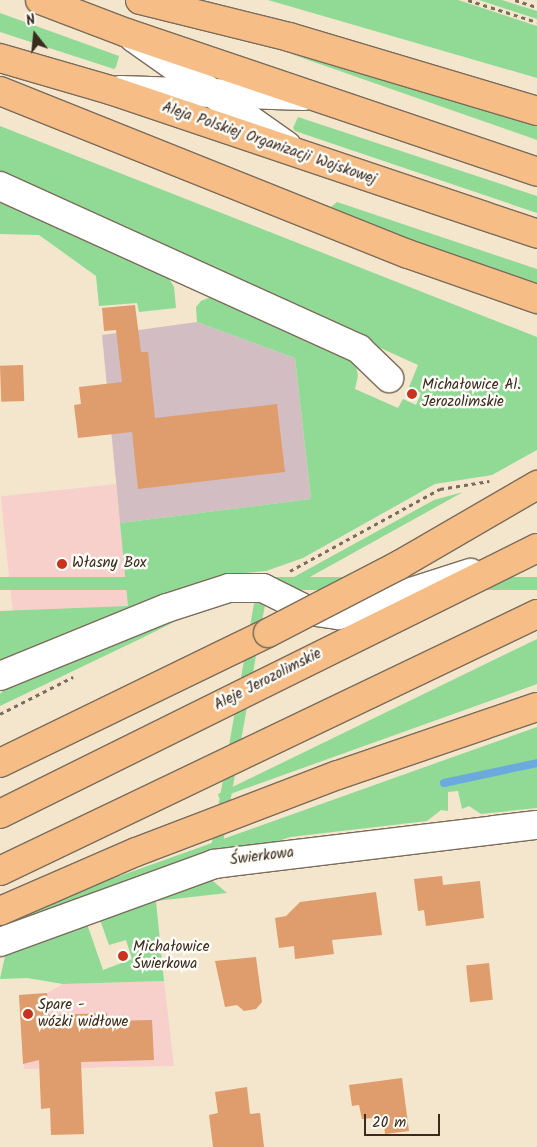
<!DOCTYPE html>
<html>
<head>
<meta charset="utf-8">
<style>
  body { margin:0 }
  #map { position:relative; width:537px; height:1147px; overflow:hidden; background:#f3e6cc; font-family:Kalam,sans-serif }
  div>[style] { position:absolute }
  .built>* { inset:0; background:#f7d0cb; transform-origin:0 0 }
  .industrial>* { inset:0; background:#d2bec2 }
  .green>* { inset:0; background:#90da96; transform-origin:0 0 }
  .stream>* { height:8px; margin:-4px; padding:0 4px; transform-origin:4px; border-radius:4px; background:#6caade }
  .building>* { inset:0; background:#df9c6d; transform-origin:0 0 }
  .path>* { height:3px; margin-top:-1.5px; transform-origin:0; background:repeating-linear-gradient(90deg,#7b6c5b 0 4px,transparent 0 8px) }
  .roads { filter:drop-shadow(1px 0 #7b6c5b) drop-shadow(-1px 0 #7b6c5b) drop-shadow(0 1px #7b6c5b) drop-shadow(0 -1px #7b6c5b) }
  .minor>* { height:28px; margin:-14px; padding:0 14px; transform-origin:14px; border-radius:14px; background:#fff }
  .major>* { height:28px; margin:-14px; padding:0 14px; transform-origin:14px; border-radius:14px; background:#f6be86 }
  .highway>* { height:28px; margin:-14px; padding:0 14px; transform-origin:14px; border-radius:14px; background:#f6be86 }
  .bridges { filter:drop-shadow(1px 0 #7b6c5b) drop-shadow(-1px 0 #7b6c5b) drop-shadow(0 1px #7b6c5b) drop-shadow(0 -1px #7b6c5b) }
  .highway-bridge>* { height:28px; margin:-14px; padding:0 14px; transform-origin:14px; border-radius:14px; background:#f6be86 }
  .dots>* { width:14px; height:14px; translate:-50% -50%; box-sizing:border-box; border:2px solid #fdfcf7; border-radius:50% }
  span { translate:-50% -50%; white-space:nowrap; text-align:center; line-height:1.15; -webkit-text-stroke:5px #fdfcf7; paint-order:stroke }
  .street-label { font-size:15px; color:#3b2a1e }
  .poi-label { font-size:15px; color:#3b2a1e }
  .left { translate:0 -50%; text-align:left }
  .north { position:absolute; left:10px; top:10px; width:50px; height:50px; -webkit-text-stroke:4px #fdfcf7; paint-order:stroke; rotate:344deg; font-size:14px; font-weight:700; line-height:20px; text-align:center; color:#3b2a1e }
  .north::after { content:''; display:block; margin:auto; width:18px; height:22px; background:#3b2a1e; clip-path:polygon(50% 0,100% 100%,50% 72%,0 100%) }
  .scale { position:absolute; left:364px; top:1114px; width:76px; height:22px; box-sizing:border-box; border:2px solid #3b2a1e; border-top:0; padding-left:6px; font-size:15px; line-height:18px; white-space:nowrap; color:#3b2a1e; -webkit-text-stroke:4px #fdfcf7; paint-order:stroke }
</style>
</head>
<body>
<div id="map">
  <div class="built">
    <i style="left:116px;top:484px;width:123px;height:116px;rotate:84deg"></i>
    <i style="clip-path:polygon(164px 981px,174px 1066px,24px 1069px,19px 995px,47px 993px,63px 984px)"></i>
  </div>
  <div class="industrial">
    <i style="clip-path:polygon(197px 322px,295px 358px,311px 499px,120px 523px,102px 335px)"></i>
  </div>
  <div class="green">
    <i style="clip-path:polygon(268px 0,458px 0,537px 26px,537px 78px)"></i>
    <i style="clip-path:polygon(479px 0,502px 0,537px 11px,537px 19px)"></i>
    <i style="clip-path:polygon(0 13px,119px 56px,116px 67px,114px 69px,0 32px)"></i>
    <i style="clip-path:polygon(291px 54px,463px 100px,537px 125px,537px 140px)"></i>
    <i style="clip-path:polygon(298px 117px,537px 196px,537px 213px,295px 131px,293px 128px)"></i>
    <i style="clip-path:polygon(0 126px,537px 337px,537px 450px,492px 475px,435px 484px,303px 558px,266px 571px,222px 575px,14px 661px,0 659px,0 611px,128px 606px,120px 523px,311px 499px,295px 358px,197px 322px,196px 307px,201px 301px,213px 296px,341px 352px,356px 364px,358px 376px,355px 389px,398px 408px,403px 399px,416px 405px,421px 393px,409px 387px,418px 365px,0 176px)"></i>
    <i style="clip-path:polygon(0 197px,167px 275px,174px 287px,176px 308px,139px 312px,137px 303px,99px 306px,96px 276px,39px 235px,0 234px)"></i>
    <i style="clip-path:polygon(337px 202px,537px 269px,537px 283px,414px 241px,331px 207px)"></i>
    <i style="clip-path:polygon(463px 492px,290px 588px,283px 583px,434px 500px)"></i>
    <i style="left:537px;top:577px;width:13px;height:598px;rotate:90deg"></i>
    <i style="left:255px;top:598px;width:11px;height:284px;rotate:10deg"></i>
    <i style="clip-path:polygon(212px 603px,142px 638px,0 706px,0 694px,17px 675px)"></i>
    <i style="clip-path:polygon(537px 639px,537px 684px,219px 798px,218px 794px)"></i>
    <i style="clip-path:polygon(537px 727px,537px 808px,481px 814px,469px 806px,462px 809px,458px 791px,448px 792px,448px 811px,441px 810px,427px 821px,290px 837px,0 935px,0 920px,13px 914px)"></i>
    <i style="clip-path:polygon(206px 875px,227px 893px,156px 901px,164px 981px,63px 984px,27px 978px,0 979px,5px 956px,12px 948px,86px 921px,103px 970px,132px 959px,126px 940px,109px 945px,99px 917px)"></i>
  </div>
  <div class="stream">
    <i style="left:444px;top:783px;width:95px;rotate:-12.1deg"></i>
  </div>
  <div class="building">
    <i style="clip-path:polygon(135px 305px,141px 352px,148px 352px,155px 418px,277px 404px,285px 472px,138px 489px,132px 432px,78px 438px,74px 405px,81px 404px,79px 387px,122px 382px,116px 330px,104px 331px,102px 308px)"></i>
    <i style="left:23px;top:365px;width:36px;height:23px;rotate:88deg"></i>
    <i style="clip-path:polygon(442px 876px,443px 885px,480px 881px,484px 918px,426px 926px,424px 910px,418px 911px,414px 879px)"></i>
    <i style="clip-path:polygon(376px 892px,382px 935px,332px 940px,334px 954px,295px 959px,294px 946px,279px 948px,275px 918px,286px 916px,300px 902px)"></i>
    <i style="clip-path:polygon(256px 957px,262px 1002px,256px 1009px,244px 1011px,237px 1005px,225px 1007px,215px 961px)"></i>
    <i style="left:489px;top:963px;width:37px;height:23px;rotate:84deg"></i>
    <i style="clip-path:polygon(47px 993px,49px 1015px,107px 1013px,107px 1021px,152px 1020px,154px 1060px,81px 1062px,84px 1134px,51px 1135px,50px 1108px,41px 1109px,39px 1060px,23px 1064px,19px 995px)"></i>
    <i style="clip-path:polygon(402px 1078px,409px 1131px,385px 1134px,383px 1117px,362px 1119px,359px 1105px,352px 1106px,349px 1085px)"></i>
    <i style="clip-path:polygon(247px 1087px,250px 1114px,260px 1113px,264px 1147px,213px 1147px,209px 1115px,218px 1113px,215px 1092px)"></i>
  </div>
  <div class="path">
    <i style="left:468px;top:0;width:72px;rotate:17.7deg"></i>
    <i style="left:515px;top:0;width:23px;rotate:18deg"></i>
    <i style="left:290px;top:571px;width:171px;rotate:-28.7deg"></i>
    <i style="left:440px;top:489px;width:50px;rotate:-9.3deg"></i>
    <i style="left:0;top:714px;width:82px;rotate:-26.9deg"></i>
  </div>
  <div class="roads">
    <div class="minor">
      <i style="left:134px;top:38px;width:187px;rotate:35.2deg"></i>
      <i style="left:120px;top:90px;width:184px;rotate:1.9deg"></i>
      <i style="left:0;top:186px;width:394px;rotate:24.4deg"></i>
      <i style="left:359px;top:349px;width:42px;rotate:44deg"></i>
      <i style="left:0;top:676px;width:180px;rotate:-22.2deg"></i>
      <i style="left:167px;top:608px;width:65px;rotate:-17.9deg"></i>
      <i style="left:229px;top:588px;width:34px"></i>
      <i style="left:263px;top:588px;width:51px;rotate:26.6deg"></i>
      <i style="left:309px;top:611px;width:30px;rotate:8deg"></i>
      <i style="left:339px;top:615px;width:138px;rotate:-17.8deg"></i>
      <i style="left:0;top:942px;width:228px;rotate:-20deg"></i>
      <i style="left:214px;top:864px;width:325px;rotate:-6.9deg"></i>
    </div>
    <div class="major">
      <i style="left:0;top:814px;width:599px;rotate:-26.35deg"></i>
      <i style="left:0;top:871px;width:595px;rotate:-25.58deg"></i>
    </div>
    <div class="highway">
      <i style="left:40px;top:0;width:93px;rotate:20.8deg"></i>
      <i style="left:127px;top:33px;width:433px;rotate:18.7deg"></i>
      <i style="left:140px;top:0;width:154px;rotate:13.9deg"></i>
      <i style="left:289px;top:37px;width:259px;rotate:16.6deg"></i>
      <i style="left:0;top:58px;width:115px;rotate:16.2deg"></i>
      <i style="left:110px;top:90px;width:451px;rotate:18.6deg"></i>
      <i style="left:0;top:91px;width:439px;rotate:21.8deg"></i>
      <i style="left:408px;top:254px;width:137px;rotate:19.2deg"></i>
      <i style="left:0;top:763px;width:298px;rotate:-25.9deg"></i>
      <i style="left:0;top:911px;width:148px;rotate:-23.5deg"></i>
      <i style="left:136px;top:852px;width:216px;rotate:-20.9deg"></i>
      <i style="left:338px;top:775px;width:210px;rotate:-18.9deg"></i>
    </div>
  </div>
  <div class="bridges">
    <div class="highway-bridge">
      <i style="left:268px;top:633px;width:148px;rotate:-27.4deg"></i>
      <i style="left:399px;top:565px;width:160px;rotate:-30.1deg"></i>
    </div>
  </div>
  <div class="dots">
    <i style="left:412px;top:394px;background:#c8321e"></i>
    <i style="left:62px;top:564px;background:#c8321e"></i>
    <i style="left:123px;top:956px;background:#c8321e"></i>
    <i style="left:28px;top:1014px;background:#c8321e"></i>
  </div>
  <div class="street-label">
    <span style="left:269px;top:144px;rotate:19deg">Aleja Polskiej Organizacji Wojskowej</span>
    <span style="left:268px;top:680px;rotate:-27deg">Aleje Jerozolimskie</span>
    <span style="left:262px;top:857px;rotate:-7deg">Świerkowa</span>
  </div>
  <div class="poi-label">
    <span class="left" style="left:422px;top:394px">Michałowice Al.<br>Jerozolimskie</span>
    <span class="left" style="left:72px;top:564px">Własny Box</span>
    <span class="left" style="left:133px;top:956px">Michałowice<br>Świerkowa</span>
    <span class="left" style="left:38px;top:1014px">Spare -<br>wózki widłowe</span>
  </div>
  <div class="north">N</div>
  <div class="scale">20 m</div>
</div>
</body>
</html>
